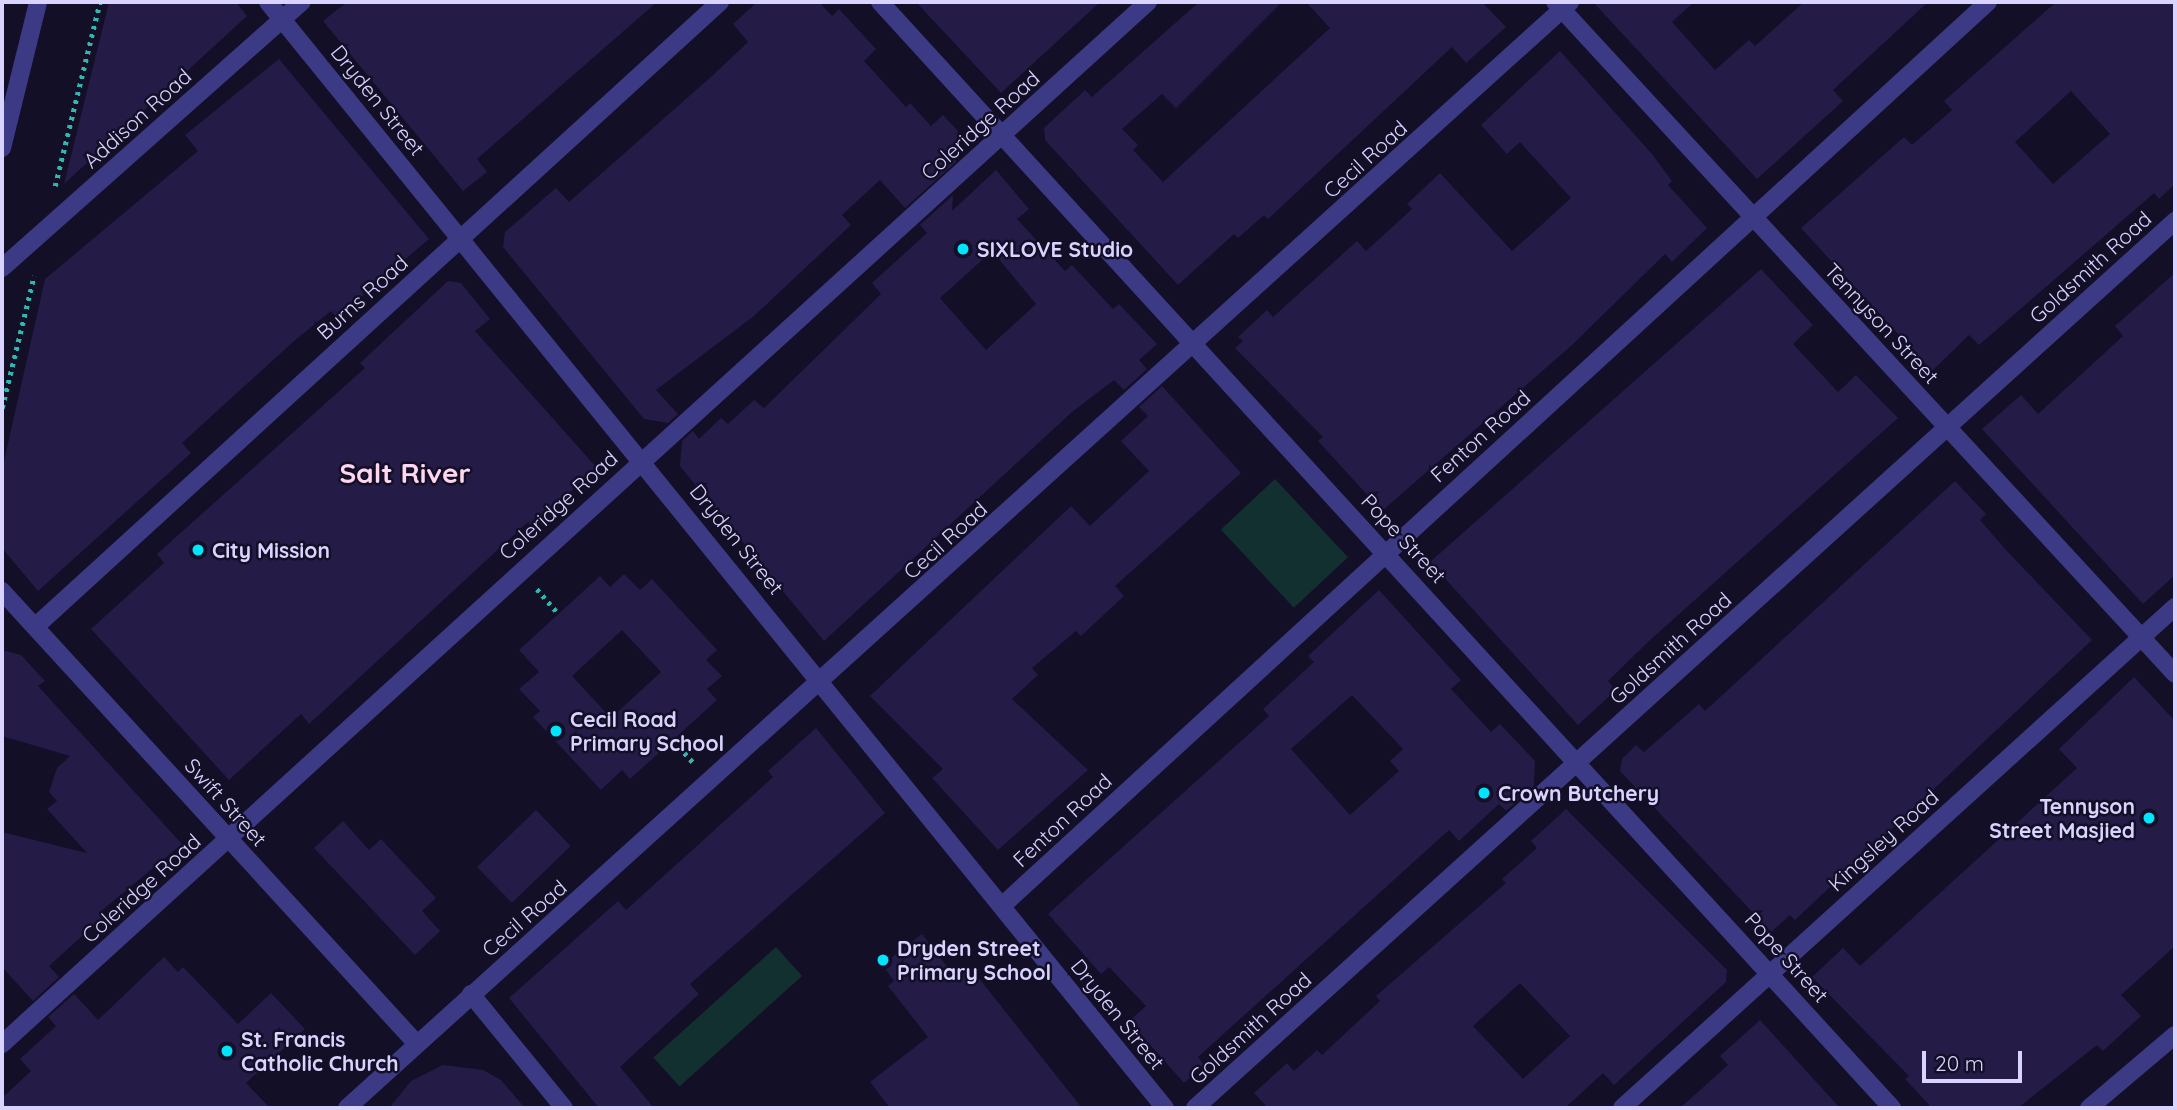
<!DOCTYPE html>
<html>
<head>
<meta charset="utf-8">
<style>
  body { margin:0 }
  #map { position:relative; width:2177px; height:1110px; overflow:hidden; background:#130f26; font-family:Quicksand,sans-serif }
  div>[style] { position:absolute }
  .green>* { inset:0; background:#12302f; transform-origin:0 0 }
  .building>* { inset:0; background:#241b47; transform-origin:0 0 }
  .path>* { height:4.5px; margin-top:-2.25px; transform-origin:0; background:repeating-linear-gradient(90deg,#2fb8b0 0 3.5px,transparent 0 8.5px) }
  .minor>* { height:18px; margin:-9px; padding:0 9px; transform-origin:9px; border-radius:9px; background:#3d3a85 }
  .dots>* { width:19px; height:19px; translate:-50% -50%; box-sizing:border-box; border:4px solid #130f26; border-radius:50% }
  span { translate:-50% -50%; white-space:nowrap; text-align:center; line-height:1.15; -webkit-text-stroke:5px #130f26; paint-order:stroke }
  .street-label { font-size:21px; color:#d9d4ff }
  .poi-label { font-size:21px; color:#d9d4ff; font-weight:700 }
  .left { translate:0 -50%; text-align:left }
  .right { translate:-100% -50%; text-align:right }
  .district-label { font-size:28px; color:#ffd6f0; font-weight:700 }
  .frame { position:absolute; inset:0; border:4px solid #d9d4ff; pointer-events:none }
  .scale { position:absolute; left:1922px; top:1051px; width:100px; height:32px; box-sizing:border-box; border:4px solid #d9d4ff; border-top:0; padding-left:9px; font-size:21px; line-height:24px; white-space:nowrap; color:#d9d4ff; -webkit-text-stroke:5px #130f26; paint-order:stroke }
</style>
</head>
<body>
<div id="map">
  <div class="green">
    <i style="left:1275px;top:479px;width:107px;height:74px;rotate:47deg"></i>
    <i style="left:776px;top:947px;width:39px;height:165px;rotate:48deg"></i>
  </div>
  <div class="building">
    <i style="clip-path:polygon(109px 2px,236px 2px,247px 16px,64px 184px)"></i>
    <i style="clip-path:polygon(347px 2px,657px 2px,477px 159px,487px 172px,463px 191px,323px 21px)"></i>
    <i style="clip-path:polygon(757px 2px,819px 2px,832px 16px,839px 9px,876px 49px,864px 61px,906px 107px,910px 103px,931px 126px,943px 115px,958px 131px,956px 162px,905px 208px,880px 180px,842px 215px,851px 225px,754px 316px,656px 390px,678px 414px,668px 423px,644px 419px,503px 247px,505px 232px,556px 188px,569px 202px,712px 76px,748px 42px,733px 24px)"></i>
    <i style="clip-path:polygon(916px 2px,1100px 2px,1001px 93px)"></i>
    <i style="clip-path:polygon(1199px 2px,1282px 2px,1176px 108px,1162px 94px,1122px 129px,1138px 145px,1133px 150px,1163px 182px,1330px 28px,1306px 2px,1482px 2px,1506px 27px,1466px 63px,1452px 47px,1268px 219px,1264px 215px,1238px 238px,1234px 234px,1178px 285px,1045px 140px,1044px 128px,1085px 90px,1092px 97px)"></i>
    <i style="clip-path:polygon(1593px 2px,1694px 2px,1672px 22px,1715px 70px,1749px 40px,1755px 46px,1804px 2px,1928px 2px,1833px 90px,1843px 101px,1757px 179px)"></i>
    <i style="clip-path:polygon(evenodd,2056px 2px,2175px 2px,2175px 184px,2159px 199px,2154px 193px,1979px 345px,1969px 335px,1932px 371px,1801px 228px,1904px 137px,1912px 145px,1952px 110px,1944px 101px,2056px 2px,2071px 91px,2110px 134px,2053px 184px,2015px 142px,2071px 91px)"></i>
    <i style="clip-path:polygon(1560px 51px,1652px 154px,1672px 181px,1668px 185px,1707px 228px,1672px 262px,1665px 254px,1572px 345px,1382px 511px,1318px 441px,1323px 437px,1235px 348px,1243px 341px,1238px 337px,1267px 310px,1273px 317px,1357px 241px,1366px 251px,1412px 209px,1407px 204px,1440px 173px,1512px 251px,1538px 228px,1571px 198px,1520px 142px,1507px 154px,1481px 125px)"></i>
    <i style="clip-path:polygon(279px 59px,429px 239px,337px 318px,331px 311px,294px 341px,182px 443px,191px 453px,38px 591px,2px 548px,2px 470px,45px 279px,198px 151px,185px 135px)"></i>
    <i style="clip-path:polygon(evenodd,996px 170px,1029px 209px,1017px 219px,1065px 271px,1072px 265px,1113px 309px,1119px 304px,1157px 344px,1139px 360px,1147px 369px,1124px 390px,1114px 380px,1072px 412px,824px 641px,680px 466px,682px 441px,693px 431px,699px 439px,721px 418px,728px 424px,754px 400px,764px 408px,881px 294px,872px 283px,927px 233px,920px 225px,953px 195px,952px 211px,996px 170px,992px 251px,1036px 304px,986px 350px,940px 298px,992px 251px)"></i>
    <i style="clip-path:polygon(1761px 269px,1813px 325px,1793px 344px,1838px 392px,1856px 375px,1898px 418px,1649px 641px,1608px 681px,1616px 690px,1578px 725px,1430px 562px)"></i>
    <i style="clip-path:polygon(2175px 273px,2175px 575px,2143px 604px,1982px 429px,2021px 395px,2038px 414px,2123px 336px,2115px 326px)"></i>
    <i style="clip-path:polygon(448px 281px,461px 283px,490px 319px,475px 331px,597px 468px,532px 527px,528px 522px,309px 724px,301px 714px,229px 780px,91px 629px,164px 563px,157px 554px,365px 368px,360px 363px)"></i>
    <i style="clip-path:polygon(1162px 386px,1241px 473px,1115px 586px,1124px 596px,1081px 636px,1076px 631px,1032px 668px,1038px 675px,1012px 699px,1088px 770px,998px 850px,932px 778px,943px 769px,870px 696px,1071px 506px,1090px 526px,1149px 471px,1121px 441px,1148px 416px,1139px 407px)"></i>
    <i style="clip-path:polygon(1955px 481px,1986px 514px,1980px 520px,2006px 550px,2092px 640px,1795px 920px,1790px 915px,1771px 932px,1620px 771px,1622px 759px,1636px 745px,1644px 752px,1699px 704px,1705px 711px)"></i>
    <i style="clip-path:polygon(evenodd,624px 574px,640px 590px,652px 579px,717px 650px,706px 660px,722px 676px,707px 689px,717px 700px,630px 779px,622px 770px,601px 790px,533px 717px,540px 711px,519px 689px,539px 672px,519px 650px,600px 576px,610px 587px,624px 574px,622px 630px,661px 672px,611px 718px,572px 676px,622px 630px)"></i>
    <i style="clip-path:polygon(evenodd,1379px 590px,1461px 680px,1451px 689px,1491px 732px,1500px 724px,1535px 761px,1534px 786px,1506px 811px,1499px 804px,1459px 841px,1449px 830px,1198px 1057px,1204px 1065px,1184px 1083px,1129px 1021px,1146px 1006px,1109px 967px,1101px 974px,1048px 914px,1269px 716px,1263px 709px,1314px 662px,1308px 656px,1379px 590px,1352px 695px,1403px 749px,1390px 761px,1399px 771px,1350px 815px,1291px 749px,1352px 695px)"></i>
    <i style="clip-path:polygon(2px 650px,21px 655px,45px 681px,38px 686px,182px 844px,100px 912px,104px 916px,49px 966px,59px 977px,33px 1001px,2px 967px,2px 832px,87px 853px,47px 809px,57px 801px,49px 792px,57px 768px,70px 756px,2px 736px)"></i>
    <i style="clip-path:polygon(2134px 677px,2175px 721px,2175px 946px,2121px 995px,2141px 1016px,2103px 1051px,2097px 1045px,2018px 1108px,1932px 1108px,1905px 1079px,1909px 1076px,1812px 977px,1843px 948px,1860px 966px,2077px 768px,2059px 749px)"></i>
    <i style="clip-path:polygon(816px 728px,885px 813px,690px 984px,699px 994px,620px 1067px,654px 1108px,599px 1108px,509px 998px,618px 901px,626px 910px,773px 777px,768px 771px)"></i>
    <i style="clip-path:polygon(evenodd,1566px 809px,1727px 970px,1726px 982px,1614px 1085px,1603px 1073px,1565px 1108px,1268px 1108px,1254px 1093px,1287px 1063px,1294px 1071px,1317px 1050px,1322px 1055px,1380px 1001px,1376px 996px,1506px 883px,1502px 879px,1537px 848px,1531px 841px,1566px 809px,1520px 983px,1570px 1036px,1523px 1079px,1473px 1026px,1520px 983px)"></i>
    <i style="left:536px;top:810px;width:50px;height:82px;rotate:46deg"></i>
    <i style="clip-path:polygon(343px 821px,369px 850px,381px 839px,436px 898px,422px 911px,440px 931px,415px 955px,314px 848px)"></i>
    <i style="clip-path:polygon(922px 934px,956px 978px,970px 967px,1082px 1108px,890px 1108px,870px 1082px,928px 1037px,888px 986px,894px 981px,882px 965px)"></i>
    <i style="clip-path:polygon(164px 957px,178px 972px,183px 967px,238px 1024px,271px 993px,305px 1029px,246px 1083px,270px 1108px,2px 1108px,2px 1098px,31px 1071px,20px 1059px,56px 1026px,48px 1017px,74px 994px,98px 1020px)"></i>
    <i style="clip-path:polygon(1760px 1020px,1799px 1063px,1840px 1108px,1680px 1108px,1728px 1065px,1720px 1056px)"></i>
    <i style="clip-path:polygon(443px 1065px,483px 1070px,501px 1080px,525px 1108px,389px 1108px,411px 1081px)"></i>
  </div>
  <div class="path">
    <i style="left:55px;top:186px;width:189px;rotate:-76.3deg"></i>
    <i style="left:2px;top:408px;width:136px;rotate:-76.4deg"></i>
    <i style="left:537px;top:589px;width:33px;rotate:49deg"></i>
    <i style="left:673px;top:740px;width:31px;rotate:48deg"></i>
  </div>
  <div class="minor">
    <i style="left:268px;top:2px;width:1424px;rotate:50.96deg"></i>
    <i style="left:880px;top:2px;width:1499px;rotate:47.54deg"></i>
    <i style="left:1555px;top:2px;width:914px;rotate:47.3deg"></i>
    <i style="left:2px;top:148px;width:150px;rotate:-76.1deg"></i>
    <i style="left:2px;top:268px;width:401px;rotate:-41.6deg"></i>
    <i style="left:2px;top:591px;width:614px;rotate:47.51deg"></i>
    <i style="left:36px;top:626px;width:926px;rotate:-42.37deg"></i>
    <i style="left:1003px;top:905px;width:1336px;rotate:-42.51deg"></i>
    <i style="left:471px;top:994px;width:147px;rotate:50.8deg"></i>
    <i style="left:2px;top:1044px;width:1549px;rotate:-42.28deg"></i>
    <i style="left:347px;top:1108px;width:1649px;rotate:-42.12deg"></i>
    <i style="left:1195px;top:1108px;width:1322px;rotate:-42.15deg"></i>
    <i style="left:1622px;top:1108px;width:746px;rotate:-42.18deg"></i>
    <i style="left:2089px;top:1108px;width:113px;rotate:-40.3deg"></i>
  </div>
  <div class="dots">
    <i style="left:963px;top:249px;background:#00e5ff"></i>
    <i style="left:198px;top:550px;background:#00e5ff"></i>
    <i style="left:556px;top:731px;background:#00e5ff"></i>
    <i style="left:1484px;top:793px;background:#00e5ff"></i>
    <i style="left:2149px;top:818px;background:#00e5ff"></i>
    <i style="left:883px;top:960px;background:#00e5ff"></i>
    <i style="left:227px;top:1051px;background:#00e5ff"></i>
  </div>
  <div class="street-label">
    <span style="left:378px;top:100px;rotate:51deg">Dryden Street</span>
    <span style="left:137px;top:118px;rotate:-42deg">Addison Road</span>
    <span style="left:980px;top:125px;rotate:-42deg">Coleridge Road</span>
    <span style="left:1365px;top:159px;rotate:-42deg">Cecil Road</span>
    <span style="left:2090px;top:267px;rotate:-42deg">Goldsmith Road</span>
    <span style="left:362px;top:297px;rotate:-42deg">Burns Road</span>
    <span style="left:1882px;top:323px;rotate:47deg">Tennyson Street</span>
    <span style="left:1480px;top:436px;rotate:-42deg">Fenton Road</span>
    <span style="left:558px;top:505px;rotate:-42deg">Coleridge Road</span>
    <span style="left:1404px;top:538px;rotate:47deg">Pope Street</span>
    <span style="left:737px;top:539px;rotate:51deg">Dryden Street</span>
    <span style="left:945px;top:540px;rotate:-42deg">Cecil Road</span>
    <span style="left:1670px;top:648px;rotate:-42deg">Goldsmith Road</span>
    <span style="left:226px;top:802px;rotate:48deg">Swift Street</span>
    <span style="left:1062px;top:820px;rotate:-43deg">Fenton Road</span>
    <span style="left:1883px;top:840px;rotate:-42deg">Kingsley Road</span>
    <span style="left:141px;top:888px;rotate:-42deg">Coleridge Road</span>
    <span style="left:524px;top:918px;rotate:-41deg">Cecil Road</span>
    <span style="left:1787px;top:957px;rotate:48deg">Pope Street</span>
    <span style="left:1118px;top:1014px;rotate:51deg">Dryden Street</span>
    <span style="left:1250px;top:1028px;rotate:-42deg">Goldsmith Road</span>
  </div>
  <div class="poi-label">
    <span class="left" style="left:977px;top:249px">SIXLOVE Studio</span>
    <span class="left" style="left:212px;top:550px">City Mission</span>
    <span class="left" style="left:570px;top:731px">Cecil Road<br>Primary School</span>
    <span class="left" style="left:1498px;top:793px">Crown Butchery</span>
    <span class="right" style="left:2135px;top:818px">Tennyson<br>Street Masjied</span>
    <span class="left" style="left:897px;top:960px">Dryden Street<br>Primary School</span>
    <span class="left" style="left:241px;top:1051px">St. Francis<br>Catholic Church</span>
  </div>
  <div class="district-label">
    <span style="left:405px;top:473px">Salt River</span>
  </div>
  <div class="frame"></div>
  <div class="scale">20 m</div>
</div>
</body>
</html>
